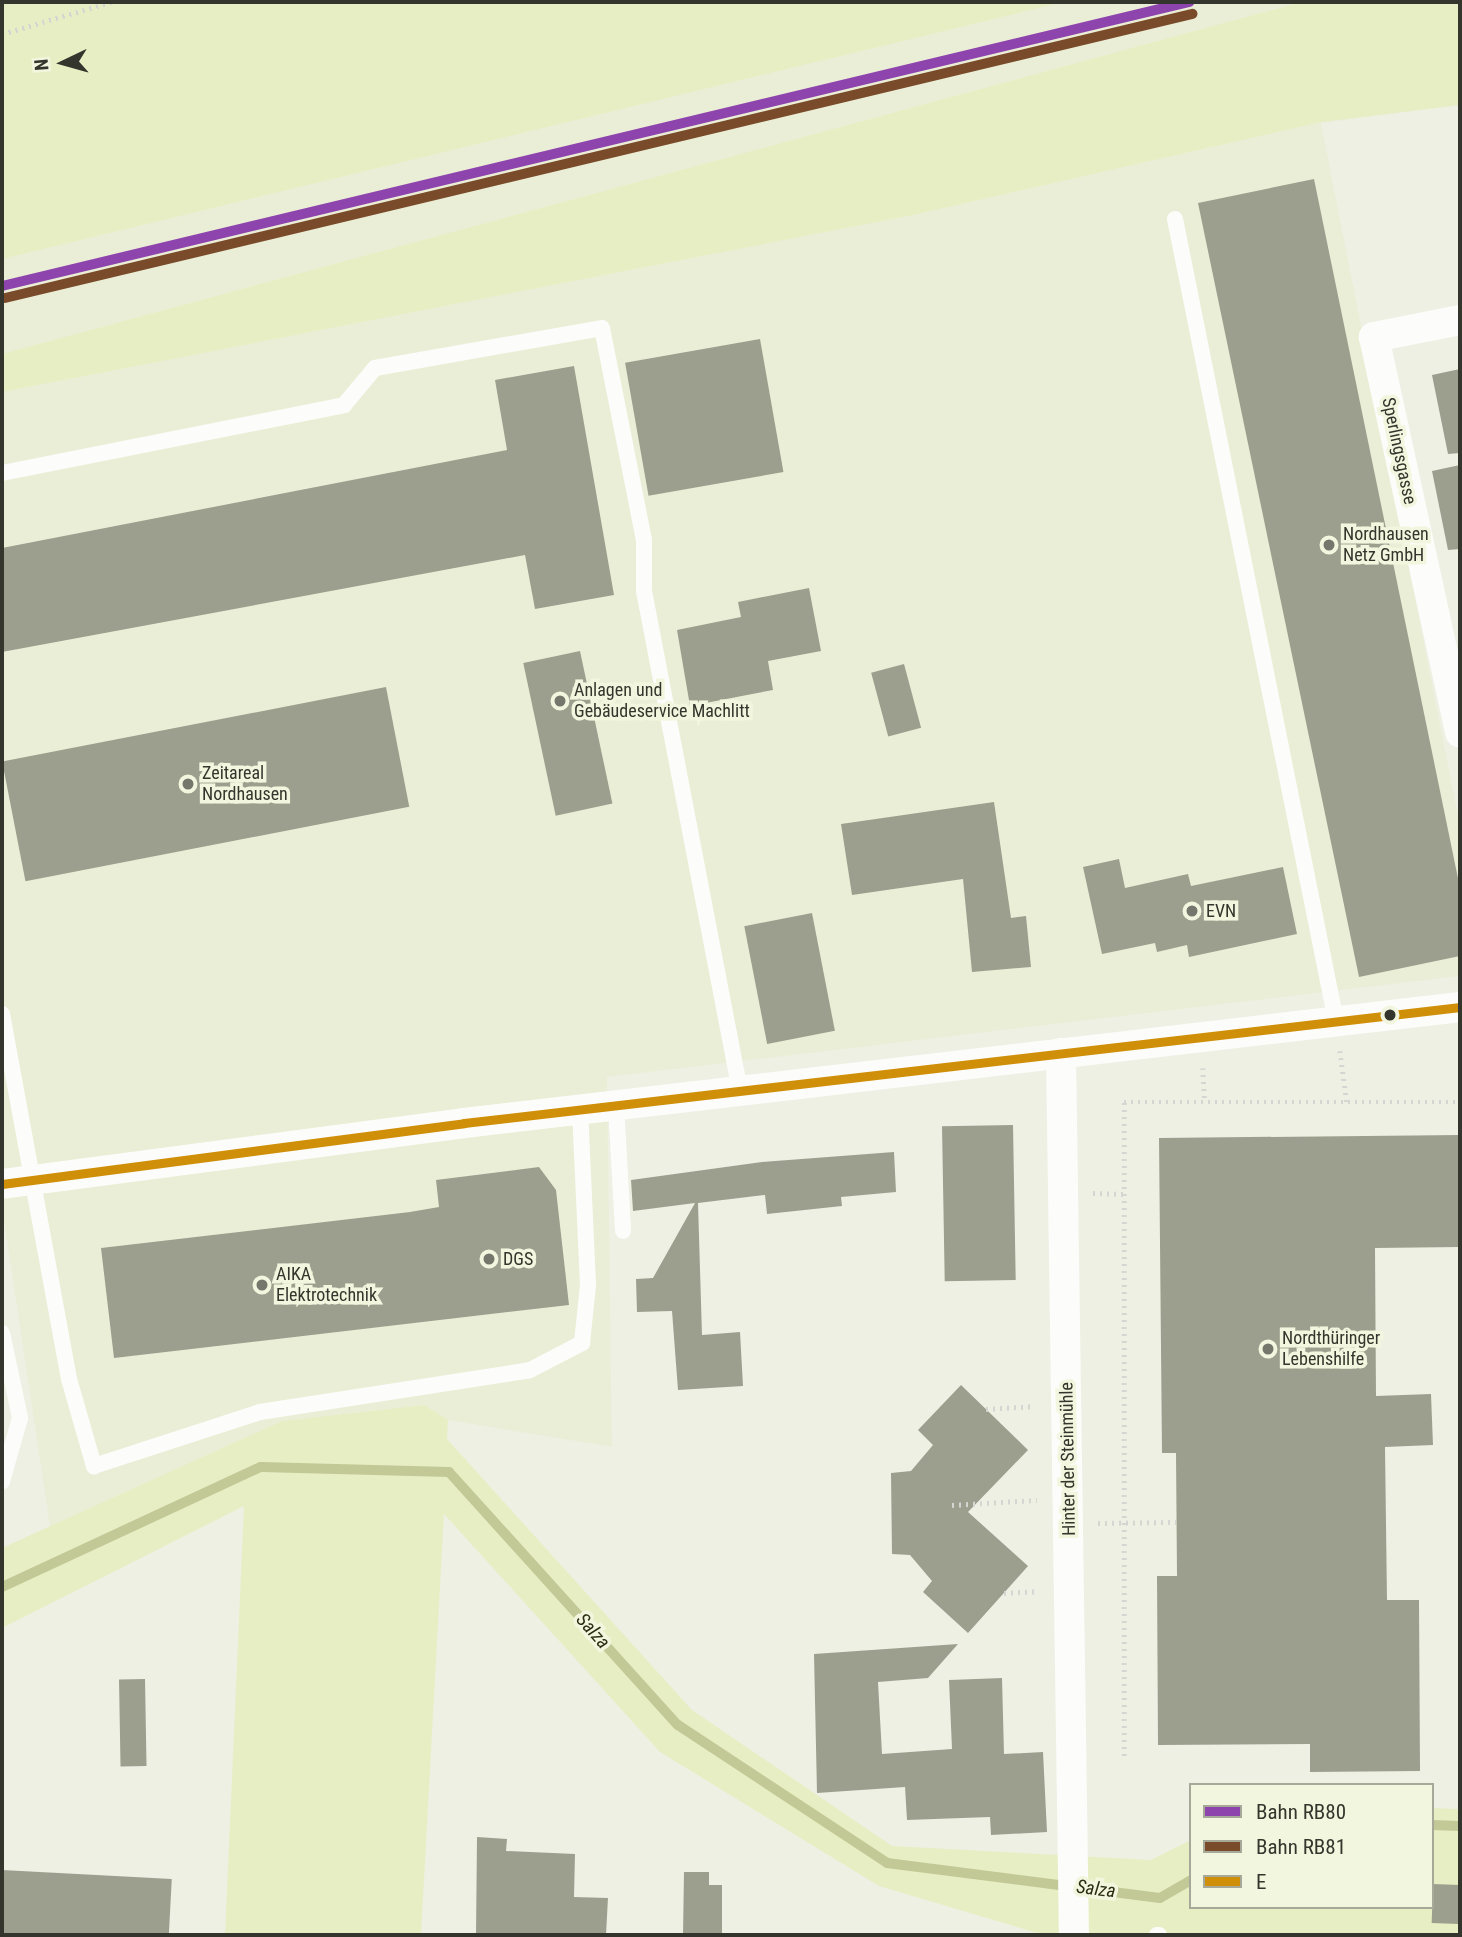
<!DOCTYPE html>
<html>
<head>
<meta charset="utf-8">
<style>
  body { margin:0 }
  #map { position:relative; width:1462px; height:1937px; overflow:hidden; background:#eef0e4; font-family:"Roboto Condensed",sans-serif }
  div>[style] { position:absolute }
  .built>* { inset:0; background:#ebeed7 }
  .green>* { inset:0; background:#e8eec4 }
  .stream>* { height:10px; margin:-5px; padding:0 5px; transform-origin:5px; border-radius:5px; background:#c3c897 }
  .building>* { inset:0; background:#9d9f8e; transform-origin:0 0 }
  .path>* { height:4.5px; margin-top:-2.25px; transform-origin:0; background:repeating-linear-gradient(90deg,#d5d6d2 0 2px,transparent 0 7px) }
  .lane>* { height:16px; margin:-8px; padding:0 8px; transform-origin:8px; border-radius:8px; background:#fcfdfb }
  .street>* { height:30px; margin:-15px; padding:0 15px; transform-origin:15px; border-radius:15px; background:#fcfdfb }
  .bus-1>* { height:9px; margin:-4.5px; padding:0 4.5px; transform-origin:4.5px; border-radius:4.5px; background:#d08f09 }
  .rail-1>* { height:10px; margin:-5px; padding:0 5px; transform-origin:5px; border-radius:5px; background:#8e44ad }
  .rail-2>* { height:10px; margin:-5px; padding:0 5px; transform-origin:5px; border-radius:5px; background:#7a4b2a }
  .dots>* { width:19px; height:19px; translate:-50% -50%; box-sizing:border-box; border:4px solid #f2f6de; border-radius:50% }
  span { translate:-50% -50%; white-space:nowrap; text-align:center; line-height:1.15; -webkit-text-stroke:7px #f2f6de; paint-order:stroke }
  .street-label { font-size:18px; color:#34352c }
  .poi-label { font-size:18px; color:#34352c }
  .left { translate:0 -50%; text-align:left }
  .water-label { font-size:19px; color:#2b2e10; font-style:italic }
  .frame { position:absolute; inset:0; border:4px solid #34352c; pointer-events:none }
  .legend { position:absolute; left:1189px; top:1783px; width:245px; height:126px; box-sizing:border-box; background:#f2f6de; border:2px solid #a6a997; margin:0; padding:9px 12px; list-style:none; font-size:21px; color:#34352c }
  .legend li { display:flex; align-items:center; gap:14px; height:35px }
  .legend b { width:35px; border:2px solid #a6a997 }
  .north { position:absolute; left:28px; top:28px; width:70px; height:70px; -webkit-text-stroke:5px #f2f6de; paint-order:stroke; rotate:265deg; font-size:19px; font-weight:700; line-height:28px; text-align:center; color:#34352c }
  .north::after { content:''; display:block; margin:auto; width:24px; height:32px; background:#34352c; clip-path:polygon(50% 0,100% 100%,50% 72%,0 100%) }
</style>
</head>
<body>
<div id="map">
  <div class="built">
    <i style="clip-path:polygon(322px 2px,1460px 2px,1460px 105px,1321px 123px,1460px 826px,1460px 976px,607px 1077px,612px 1447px,448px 1420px,424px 1405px,282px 1421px,50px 1527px,2px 1207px,2px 132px)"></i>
  </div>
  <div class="green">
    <i style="clip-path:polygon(2px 2px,1064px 2px,2px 259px)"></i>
    <i style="clip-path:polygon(1302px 2px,1460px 2px,1460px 105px,1321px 122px,913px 215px,2px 392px,2px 354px)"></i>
    <i style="clip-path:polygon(424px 1405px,448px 1420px,447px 1439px,692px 1710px,892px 1846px,1151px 1860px,1191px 1840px,1191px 1907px,1432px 1907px,1432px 1808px,1460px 1809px,1460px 1935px,1044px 1935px,879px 1886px,660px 1752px,444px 1514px,421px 1935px,225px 1935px,244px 1506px,2px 1628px,2px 1548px,282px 1421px)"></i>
  </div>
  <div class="stream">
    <i style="left:2px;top:1587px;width:285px;rotate:-24.9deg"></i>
    <i style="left:261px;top:1467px;width:188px;rotate:1.5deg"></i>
    <i style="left:449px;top:1472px;width:341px;rotate:47.9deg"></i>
    <i style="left:678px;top:1725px;width:250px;rotate:33.4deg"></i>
    <i style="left:887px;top:1863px;width:275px;rotate:7.3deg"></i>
    <i style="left:1160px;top:1898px;width:36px;rotate:-30deg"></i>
    <i style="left:1432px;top:1825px;width:28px;rotate:2deg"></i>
  </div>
  <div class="building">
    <i style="clip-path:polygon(1314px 179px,1460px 888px,1460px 956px,1359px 977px,1198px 203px)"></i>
    <i style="left:760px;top:339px;width:135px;height:137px;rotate:80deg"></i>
    <i style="clip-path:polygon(574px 366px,614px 595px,535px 609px,525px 555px,2px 652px,2px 548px,507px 450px,495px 380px)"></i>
    <i style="clip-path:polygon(1460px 369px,1460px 453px,1448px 454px,1432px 375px)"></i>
    <i style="clip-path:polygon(1460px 465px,1460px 549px,1448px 550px,1432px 471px)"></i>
    <i style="clip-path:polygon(809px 588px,821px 651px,768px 661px,773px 690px,690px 706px,677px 630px,741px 617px,738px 602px)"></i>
    <i style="left:580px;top:651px;width:156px;height:58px;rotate:78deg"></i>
    <i style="left:904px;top:664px;width:66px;height:34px;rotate:75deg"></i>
    <i style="left:386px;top:687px;width:122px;height:391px;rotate:79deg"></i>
    <i style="clip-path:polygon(994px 802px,1011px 918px,1026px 916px,1031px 967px,972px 972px,963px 879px,852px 895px,841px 824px)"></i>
    <i style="clip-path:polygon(1119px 859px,1125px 888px,1188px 874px,1191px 886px,1283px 867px,1297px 934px,1189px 957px,1187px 945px,1157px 952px,1155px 943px,1102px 954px,1083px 867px)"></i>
    <i style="left:812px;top:913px;width:120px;height:69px;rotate:79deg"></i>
    <i style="left:1013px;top:1125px;width:155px;height:71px;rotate:89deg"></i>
    <i style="clip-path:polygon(1460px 1135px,1460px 1247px,1375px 1248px,1376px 1396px,1431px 1394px,1433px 1445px,1385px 1447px,1387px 1600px,1419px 1600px,1420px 1771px,1310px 1772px,1310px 1744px,1158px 1745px,1157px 1576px,1177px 1576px,1176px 1453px,1162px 1453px,1159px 1138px)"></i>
    <i style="clip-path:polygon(894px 1152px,896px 1192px,841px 1197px,842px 1206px,767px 1214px,765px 1195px,698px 1203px,702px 1335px,740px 1332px,743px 1386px,678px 1390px,672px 1311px,637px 1312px,636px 1279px,653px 1278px,695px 1203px,633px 1211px,631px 1180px,762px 1162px)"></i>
    <i style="clip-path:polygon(539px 1167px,556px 1190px,569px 1305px,114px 1358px,101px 1248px,410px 1212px,439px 1207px,436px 1180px)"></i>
    <i style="clip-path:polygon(961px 1385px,1028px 1450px,968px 1512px,1028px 1566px,968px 1633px,923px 1592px,932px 1581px,910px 1555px,892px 1554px,891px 1473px,911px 1471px,933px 1445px,918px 1430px)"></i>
    <i style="clip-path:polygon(958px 1644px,928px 1678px,878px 1682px,882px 1754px,952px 1749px,949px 1680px,1002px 1678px,1004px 1754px,1043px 1752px,1047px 1832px,991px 1835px,990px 1817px,907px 1820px,905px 1787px,817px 1793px,814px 1654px)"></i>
    <i style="left:145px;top:1679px;width:87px;height:26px;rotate:89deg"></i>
    <i style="clip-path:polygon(477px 1837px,507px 1839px,506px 1851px,575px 1854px,574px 1897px,608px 1898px,606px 1935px,476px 1935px)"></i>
    <i style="left:2px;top:1870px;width:170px;height:65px;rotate:3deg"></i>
    <i style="clip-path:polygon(684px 1872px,709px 1872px,709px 1885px,722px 1885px,722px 1935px,683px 1935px)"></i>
    <i style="left:1433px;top:1884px;width:27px;height:39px;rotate:2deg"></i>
  </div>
  <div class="path">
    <i style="left:2px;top:34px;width:114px;rotate:-16.4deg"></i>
    <i style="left:1340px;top:1051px;width:51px;rotate:82.2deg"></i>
    <i style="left:1203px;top:1068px;width:34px;rotate:87deg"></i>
    <i style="left:1093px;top:1193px;width:30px;rotate:2deg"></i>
    <i style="left:986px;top:1409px;width:49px;rotate:-3.5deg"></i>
    <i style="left:952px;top:1505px;width:85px;rotate:-3.4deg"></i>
    <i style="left:1098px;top:1523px;width:78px;rotate:-0.7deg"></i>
    <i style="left:1004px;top:1593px;width:34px;rotate:-3deg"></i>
    <i style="left:1124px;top:1756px;width:654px;rotate:-90deg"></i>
    <i style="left:1124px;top:1102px;width:336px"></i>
  </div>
  <div class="lane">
    <i style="left:1175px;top:219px;width:818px;rotate:78.65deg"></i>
    <i style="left:2px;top:473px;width:349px;rotate:-11.2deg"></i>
    <i style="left:344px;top:405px;width:48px;rotate:-50deg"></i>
    <i style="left:375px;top:368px;width:230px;rotate:-10deg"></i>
    <i style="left:602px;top:328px;width:216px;rotate:78.8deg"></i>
    <i style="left:644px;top:540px;width:51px;rotate:90deg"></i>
    <i style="left:644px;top:591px;width:509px;rotate:79.13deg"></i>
    <i style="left:2px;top:1014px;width:371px;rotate:79.6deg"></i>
    <i style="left:69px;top:1379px;width:91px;rotate:74deg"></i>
    <i style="left:94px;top:1466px;width:175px;rotate:-18deg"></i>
    <i style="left:260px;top:1412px;width:273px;rotate:-8.8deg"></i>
    <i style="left:530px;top:1370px;width:59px;rotate:-27.4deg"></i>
    <i style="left:582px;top:1343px;width:58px;rotate:-84.1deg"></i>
    <i style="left:588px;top:1285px;width:175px;rotate:-92.6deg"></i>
    <i style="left:616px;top:1105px;width:126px;rotate:86.8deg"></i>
    <i style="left:2px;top:1333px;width:87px;rotate:78deg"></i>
    <i style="left:20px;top:1418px;width:66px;rotate:105.9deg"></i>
    <i style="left:1157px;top:1935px;width:2px"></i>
  </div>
  <div class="street">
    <i style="left:1460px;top:320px;width:88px;rotate:168.8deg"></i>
    <i style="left:1374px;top:337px;width:405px;rotate:77.7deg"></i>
    <i style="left:1061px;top:1053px;width:882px;rotate:89.16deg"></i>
    <i style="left:2px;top:1184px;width:466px;rotate:-7.5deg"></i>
    <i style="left:464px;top:1123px;width:1003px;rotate:-6.64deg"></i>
  </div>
  <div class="bus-1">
    <i style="left:2px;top:1184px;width:466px;rotate:-7.5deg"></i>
    <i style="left:464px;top:1123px;width:1003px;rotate:-6.64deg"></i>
  </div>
  <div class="rail-1">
    <i style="left:2px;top:286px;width:1221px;rotate:-13.46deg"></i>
  </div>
  <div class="rail-2">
    <i style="left:5px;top:298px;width:1221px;rotate:-13.46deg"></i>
  </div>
  <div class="dots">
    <i style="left:1329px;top:545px;background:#75766c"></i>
    <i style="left:560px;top:701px;background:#75766c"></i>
    <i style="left:188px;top:784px;background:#75766c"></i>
    <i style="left:1192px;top:911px;background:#75766c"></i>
    <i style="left:1390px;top:1015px;background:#34352c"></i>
    <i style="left:489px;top:1259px;background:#75766c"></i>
    <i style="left:262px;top:1285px;background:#75766c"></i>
    <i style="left:1268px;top:1349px;background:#75766c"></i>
  </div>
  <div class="street-label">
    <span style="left:1399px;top:451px;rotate:78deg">Sperlingsgasse</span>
    <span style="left:1068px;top:1459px;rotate:-91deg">Hinter der Steinmühle</span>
  </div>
  <div class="poi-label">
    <span class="left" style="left:1343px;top:545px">Nordhausen<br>Netz GmbH</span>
    <span class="left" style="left:574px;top:701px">Anlagen und<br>Gebäudeservice Machlitt</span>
    <span class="left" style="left:202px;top:784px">Zeitareal<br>Nordhausen</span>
    <span class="left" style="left:1206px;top:911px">EVN</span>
    <span class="left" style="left:503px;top:1259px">DGS</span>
    <span class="left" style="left:276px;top:1285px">AIKA<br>Elektrotechnik</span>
    <span class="left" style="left:1282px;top:1349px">Nordthüringer<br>Lebenshilfe</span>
  </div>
  <div class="water-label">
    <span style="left:593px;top:1631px;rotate:48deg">Salza</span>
    <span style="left:1096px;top:1889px;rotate:7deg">Salza</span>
  </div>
  <div class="frame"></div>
  <ul class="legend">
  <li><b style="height:9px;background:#8e44ad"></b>Bahn RB80</li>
  <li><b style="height:9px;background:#7a4b2a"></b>Bahn RB81</li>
  <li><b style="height:9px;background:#d08f09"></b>E</li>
  </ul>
  <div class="north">N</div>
</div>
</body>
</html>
